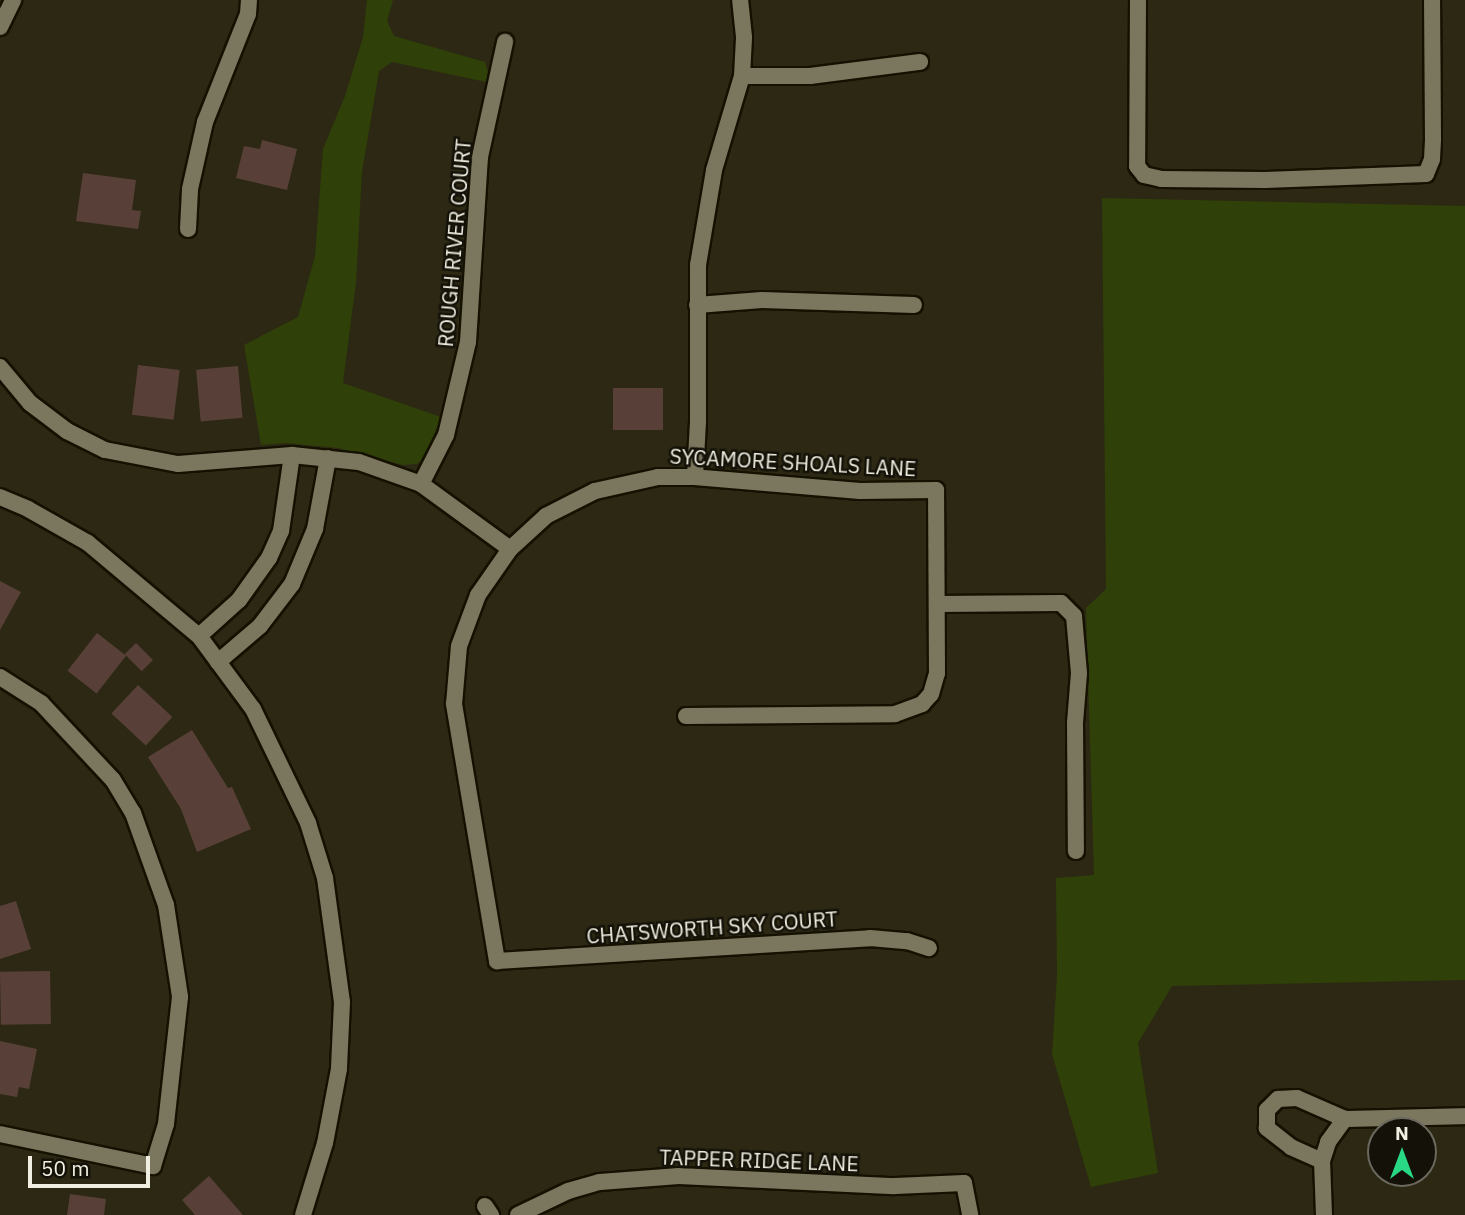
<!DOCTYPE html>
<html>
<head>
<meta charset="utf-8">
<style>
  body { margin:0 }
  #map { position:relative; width:1465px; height:1215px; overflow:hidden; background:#2c2813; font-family:"IBM Plex Sans",sans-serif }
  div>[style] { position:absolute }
  .green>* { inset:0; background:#2f4009 }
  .building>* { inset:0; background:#584038; transform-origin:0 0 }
  .roads { filter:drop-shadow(2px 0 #151100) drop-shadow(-2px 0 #151100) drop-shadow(0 2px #151100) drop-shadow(0 -2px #151100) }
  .minor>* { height:16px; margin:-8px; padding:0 8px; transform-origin:8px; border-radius:8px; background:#7b765e }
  span { translate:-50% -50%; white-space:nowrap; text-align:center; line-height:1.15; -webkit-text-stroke:5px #131108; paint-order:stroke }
  .street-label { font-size:21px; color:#f0eee0 }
  .north { position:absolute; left:1367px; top:1117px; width:70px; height:70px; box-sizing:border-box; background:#131108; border:2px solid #6b695e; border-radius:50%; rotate:0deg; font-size:19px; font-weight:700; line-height:28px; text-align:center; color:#f0eee0 }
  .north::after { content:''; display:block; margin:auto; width:24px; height:32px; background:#28d885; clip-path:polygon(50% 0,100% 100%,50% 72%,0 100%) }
  .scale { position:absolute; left:28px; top:1156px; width:122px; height:32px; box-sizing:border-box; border:4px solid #f0eee0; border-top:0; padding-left:9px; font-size:21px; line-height:24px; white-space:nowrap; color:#f0eee0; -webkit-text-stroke:5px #131108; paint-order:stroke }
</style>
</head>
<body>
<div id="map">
  <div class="green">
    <i style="clip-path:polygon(367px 0,393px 0,387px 21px,394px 36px,485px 62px,488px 72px,486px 82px,392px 62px,379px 71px,362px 172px,356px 282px,343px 383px,441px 417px,426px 456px,417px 464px,403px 465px,338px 448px,286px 443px,261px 445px,244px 345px,298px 317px,315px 256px,323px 149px,345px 96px,363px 37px)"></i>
    <i style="clip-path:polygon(1102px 198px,1465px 206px,1465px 980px,1172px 986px,1138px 1043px,1158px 1173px,1091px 1187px,1052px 1054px,1057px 976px,1056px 878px,1094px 875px,1086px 608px,1106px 589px)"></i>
  </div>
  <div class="building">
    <i style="clip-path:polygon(262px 140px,297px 149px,287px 190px,236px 178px,244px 146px,260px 149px)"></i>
    <i style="clip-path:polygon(83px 173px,136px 180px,132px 210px,141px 211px,138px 229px,76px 221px)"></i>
    <i style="left:138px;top:365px;width:42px;height:50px;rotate:7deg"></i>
    <i style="left:238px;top:366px;width:52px;height:42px;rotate:85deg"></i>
    <i style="left:663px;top:388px;width:42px;height:50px;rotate:90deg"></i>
    <i style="clip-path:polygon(0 581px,21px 592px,0 630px)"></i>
    <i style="left:97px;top:633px;width:37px;height:48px;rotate:38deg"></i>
    <i style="left:136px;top:643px;width:24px;height:16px;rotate:45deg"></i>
    <i style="left:138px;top:685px;width:47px;height:39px;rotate:43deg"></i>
    <i style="clip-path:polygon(192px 730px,228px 788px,232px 787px,251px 829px,197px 852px,181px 809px,148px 757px)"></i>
    <i style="clip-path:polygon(16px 901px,31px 949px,0 959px,0 906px)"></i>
    <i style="left:50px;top:971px;width:53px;height:50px;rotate:89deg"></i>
    <i style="clip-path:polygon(0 1041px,37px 1049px,29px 1089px,19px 1087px,17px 1097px,0 1094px)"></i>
    <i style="clip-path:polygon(209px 1176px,243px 1215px,195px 1215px,182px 1200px)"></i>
    <i style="clip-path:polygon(70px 1194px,106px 1199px,104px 1215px,67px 1215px)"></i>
  </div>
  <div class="roads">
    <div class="minor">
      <i style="left:1138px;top:0;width:166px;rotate:90.3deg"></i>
      <i style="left:1137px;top:166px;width:11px;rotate:52deg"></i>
      <i style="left:1144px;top:175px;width:17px;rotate:13deg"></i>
      <i style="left:1161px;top:179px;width:104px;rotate:0.6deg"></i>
      <i style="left:1265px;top:180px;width:161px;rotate:-2.1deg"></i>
      <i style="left:1426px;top:174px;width:16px;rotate:-68deg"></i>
      <i style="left:1432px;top:159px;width:20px;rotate:-87deg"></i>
      <i style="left:1433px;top:139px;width:139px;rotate:-90.4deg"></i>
      <i style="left:0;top:27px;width:30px;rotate:-64deg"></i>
      <i style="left:742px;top:76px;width:68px"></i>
      <i style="left:810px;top:76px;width:111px;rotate:-7.3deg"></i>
      <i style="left:188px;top:229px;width:40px;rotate:-87.1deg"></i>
      <i style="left:190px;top:189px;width:69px;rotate:-77.4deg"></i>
      <i style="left:205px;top:122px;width:116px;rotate:-68.3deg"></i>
      <i style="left:248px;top:14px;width:14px;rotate:-86deg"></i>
      <i style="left:697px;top:305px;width:65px;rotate:-4.4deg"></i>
      <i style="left:762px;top:300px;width:152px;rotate:1.9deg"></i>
      <i style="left:0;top:367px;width:47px;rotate:50.2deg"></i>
      <i style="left:30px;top:403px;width:46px;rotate:37.1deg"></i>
      <i style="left:67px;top:431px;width:42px;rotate:26.6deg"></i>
      <i style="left:105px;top:450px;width:74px;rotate:10.9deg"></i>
      <i style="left:178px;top:464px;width:114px;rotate:-4.5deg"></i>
      <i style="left:292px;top:455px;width:67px;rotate:6deg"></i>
      <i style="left:359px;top:462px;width:66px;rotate:19.5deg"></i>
      <i style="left:421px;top:484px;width:110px;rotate:36.1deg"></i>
      <i style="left:695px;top:477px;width:55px;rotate:-86.9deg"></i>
      <i style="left:698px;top:422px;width:157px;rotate:-90deg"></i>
      <i style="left:698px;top:265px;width:96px;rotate:-80.4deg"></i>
      <i style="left:714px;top:170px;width:98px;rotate:-73.4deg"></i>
      <i style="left:742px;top:76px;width:39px;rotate:-87deg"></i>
      <i style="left:744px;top:37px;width:37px;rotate:-96deg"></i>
      <i style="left:421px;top:484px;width:55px;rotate:-63deg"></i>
      <i style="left:446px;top:435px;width:96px;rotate:-76.7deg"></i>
      <i style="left:468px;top:342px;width:185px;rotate:-86.3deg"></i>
      <i style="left:480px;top:157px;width:118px;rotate:-77.7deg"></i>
      <i style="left:0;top:497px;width:30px;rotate:23deg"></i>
      <i style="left:28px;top:509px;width:69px;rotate:29.5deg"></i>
      <i style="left:88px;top:543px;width:145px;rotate:40deg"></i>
      <i style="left:199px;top:636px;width:91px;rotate:53.5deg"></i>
      <i style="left:253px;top:709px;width:127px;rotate:64.2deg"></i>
      <i style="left:308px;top:823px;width:58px;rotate:72.8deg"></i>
      <i style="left:325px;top:878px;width:125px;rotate:82.2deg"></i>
      <i style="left:342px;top:1002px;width:67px;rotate:92.6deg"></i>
      <i style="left:339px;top:1069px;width:75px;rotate:100.7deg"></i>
      <i style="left:325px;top:1143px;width:75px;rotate:107deg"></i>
      <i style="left:937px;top:604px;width:124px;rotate:-0.5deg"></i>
      <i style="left:1061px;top:603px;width:18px;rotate:45deg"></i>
      <i style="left:1074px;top:616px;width:57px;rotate:85deg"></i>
      <i style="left:1079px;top:673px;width:50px;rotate:94.6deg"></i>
      <i style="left:1075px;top:723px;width:128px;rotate:89.6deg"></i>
      <i style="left:199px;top:636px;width:54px;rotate:-42deg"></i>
      <i style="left:239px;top:600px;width:52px;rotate:-54.5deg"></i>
      <i style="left:269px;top:558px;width:30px;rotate:-66deg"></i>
      <i style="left:281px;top:531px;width:77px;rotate:-81.8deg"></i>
      <i style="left:218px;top:662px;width:55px;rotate:-40.6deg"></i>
      <i style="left:260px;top:626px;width:53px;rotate:-52.7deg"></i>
      <i style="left:292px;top:584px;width:60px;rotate:-67.3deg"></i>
      <i style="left:315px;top:529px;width:72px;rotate:-79.6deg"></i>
      <i style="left:0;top:677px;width:49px;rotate:32.4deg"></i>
      <i style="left:41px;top:703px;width:105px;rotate:46.9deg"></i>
      <i style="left:113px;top:780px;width:39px;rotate:59deg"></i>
      <i style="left:133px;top:813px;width:98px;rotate:70.3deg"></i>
      <i style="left:166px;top:905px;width:93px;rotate:81.3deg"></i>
      <i style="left:180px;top:997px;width:128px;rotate:96.3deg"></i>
      <i style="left:166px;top:1124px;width:44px;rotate:107.2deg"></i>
      <i style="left:153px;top:1166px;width:156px;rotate:-168.2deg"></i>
      <i style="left:686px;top:716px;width:209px;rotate:-0.5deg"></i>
      <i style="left:895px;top:714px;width:29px;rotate:-20deg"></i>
      <i style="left:922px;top:704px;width:13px;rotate:-48deg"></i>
      <i style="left:931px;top:694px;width:22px;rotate:-74deg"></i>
      <i style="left:937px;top:673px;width:183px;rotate:-90.3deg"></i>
      <i style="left:936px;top:490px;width:76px;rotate:179.2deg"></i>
      <i style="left:860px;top:491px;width:166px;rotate:-175.2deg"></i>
      <i style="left:695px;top:477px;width:37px;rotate:180deg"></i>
      <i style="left:658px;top:477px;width:65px;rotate:167.5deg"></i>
      <i style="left:595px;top:491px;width:55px;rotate:153deg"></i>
      <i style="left:546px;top:516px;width:49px;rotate:137.5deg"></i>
      <i style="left:510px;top:549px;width:56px;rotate:124.8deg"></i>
      <i style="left:478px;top:595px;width:54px;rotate:110.4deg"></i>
      <i style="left:459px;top:646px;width:58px;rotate:94.9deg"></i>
      <i style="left:454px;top:704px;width:261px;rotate:80.5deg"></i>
      <i style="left:497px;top:961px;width:374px;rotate:-3.5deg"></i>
      <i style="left:870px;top:938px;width:37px;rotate:5deg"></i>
      <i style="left:907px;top:941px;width:23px;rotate:18deg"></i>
      <i style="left:1322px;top:1161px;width:34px;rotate:-156deg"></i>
      <i style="left:1291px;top:1147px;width:31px;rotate:-142deg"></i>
      <i style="left:1267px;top:1128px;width:18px;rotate:-90deg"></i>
      <i style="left:1267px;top:1110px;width:16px;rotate:-45deg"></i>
      <i style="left:1278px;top:1099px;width:19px;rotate:-3deg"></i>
      <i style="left:1297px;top:1098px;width:52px;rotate:23.6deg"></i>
      <i style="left:485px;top:1206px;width:11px;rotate:56deg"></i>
      <i style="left:518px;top:1215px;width:55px;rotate:-25.6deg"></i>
      <i style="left:568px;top:1191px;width:33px;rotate:-16deg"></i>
      <i style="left:600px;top:1182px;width:79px;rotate:-4.3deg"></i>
      <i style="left:679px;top:1176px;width:216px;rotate:2.7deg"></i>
      <i style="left:895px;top:1186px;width:69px;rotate:-2.5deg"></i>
      <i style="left:964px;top:1183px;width:33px;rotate:79deg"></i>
      <i style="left:1324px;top:1215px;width:54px;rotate:-92.1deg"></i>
      <i style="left:1322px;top:1161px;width:20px;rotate:-72deg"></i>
      <i style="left:1328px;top:1142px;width:29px;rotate:-54deg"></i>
      <i style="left:1345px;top:1119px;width:120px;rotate:-1.4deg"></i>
    </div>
  </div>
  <div class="street-label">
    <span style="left:454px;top:243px;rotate:-85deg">ROUGH RIVER COURT</span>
    <span style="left:793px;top:462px;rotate:3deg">SYCAMORE SHOALS LANE</span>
    <span style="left:712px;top:927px;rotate:-4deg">CHATSWORTH SKY COURT</span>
    <span style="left:759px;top:1160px;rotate:2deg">TAPPER RIDGE LANE</span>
  </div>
  <div class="north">N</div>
  <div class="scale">50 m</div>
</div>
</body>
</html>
